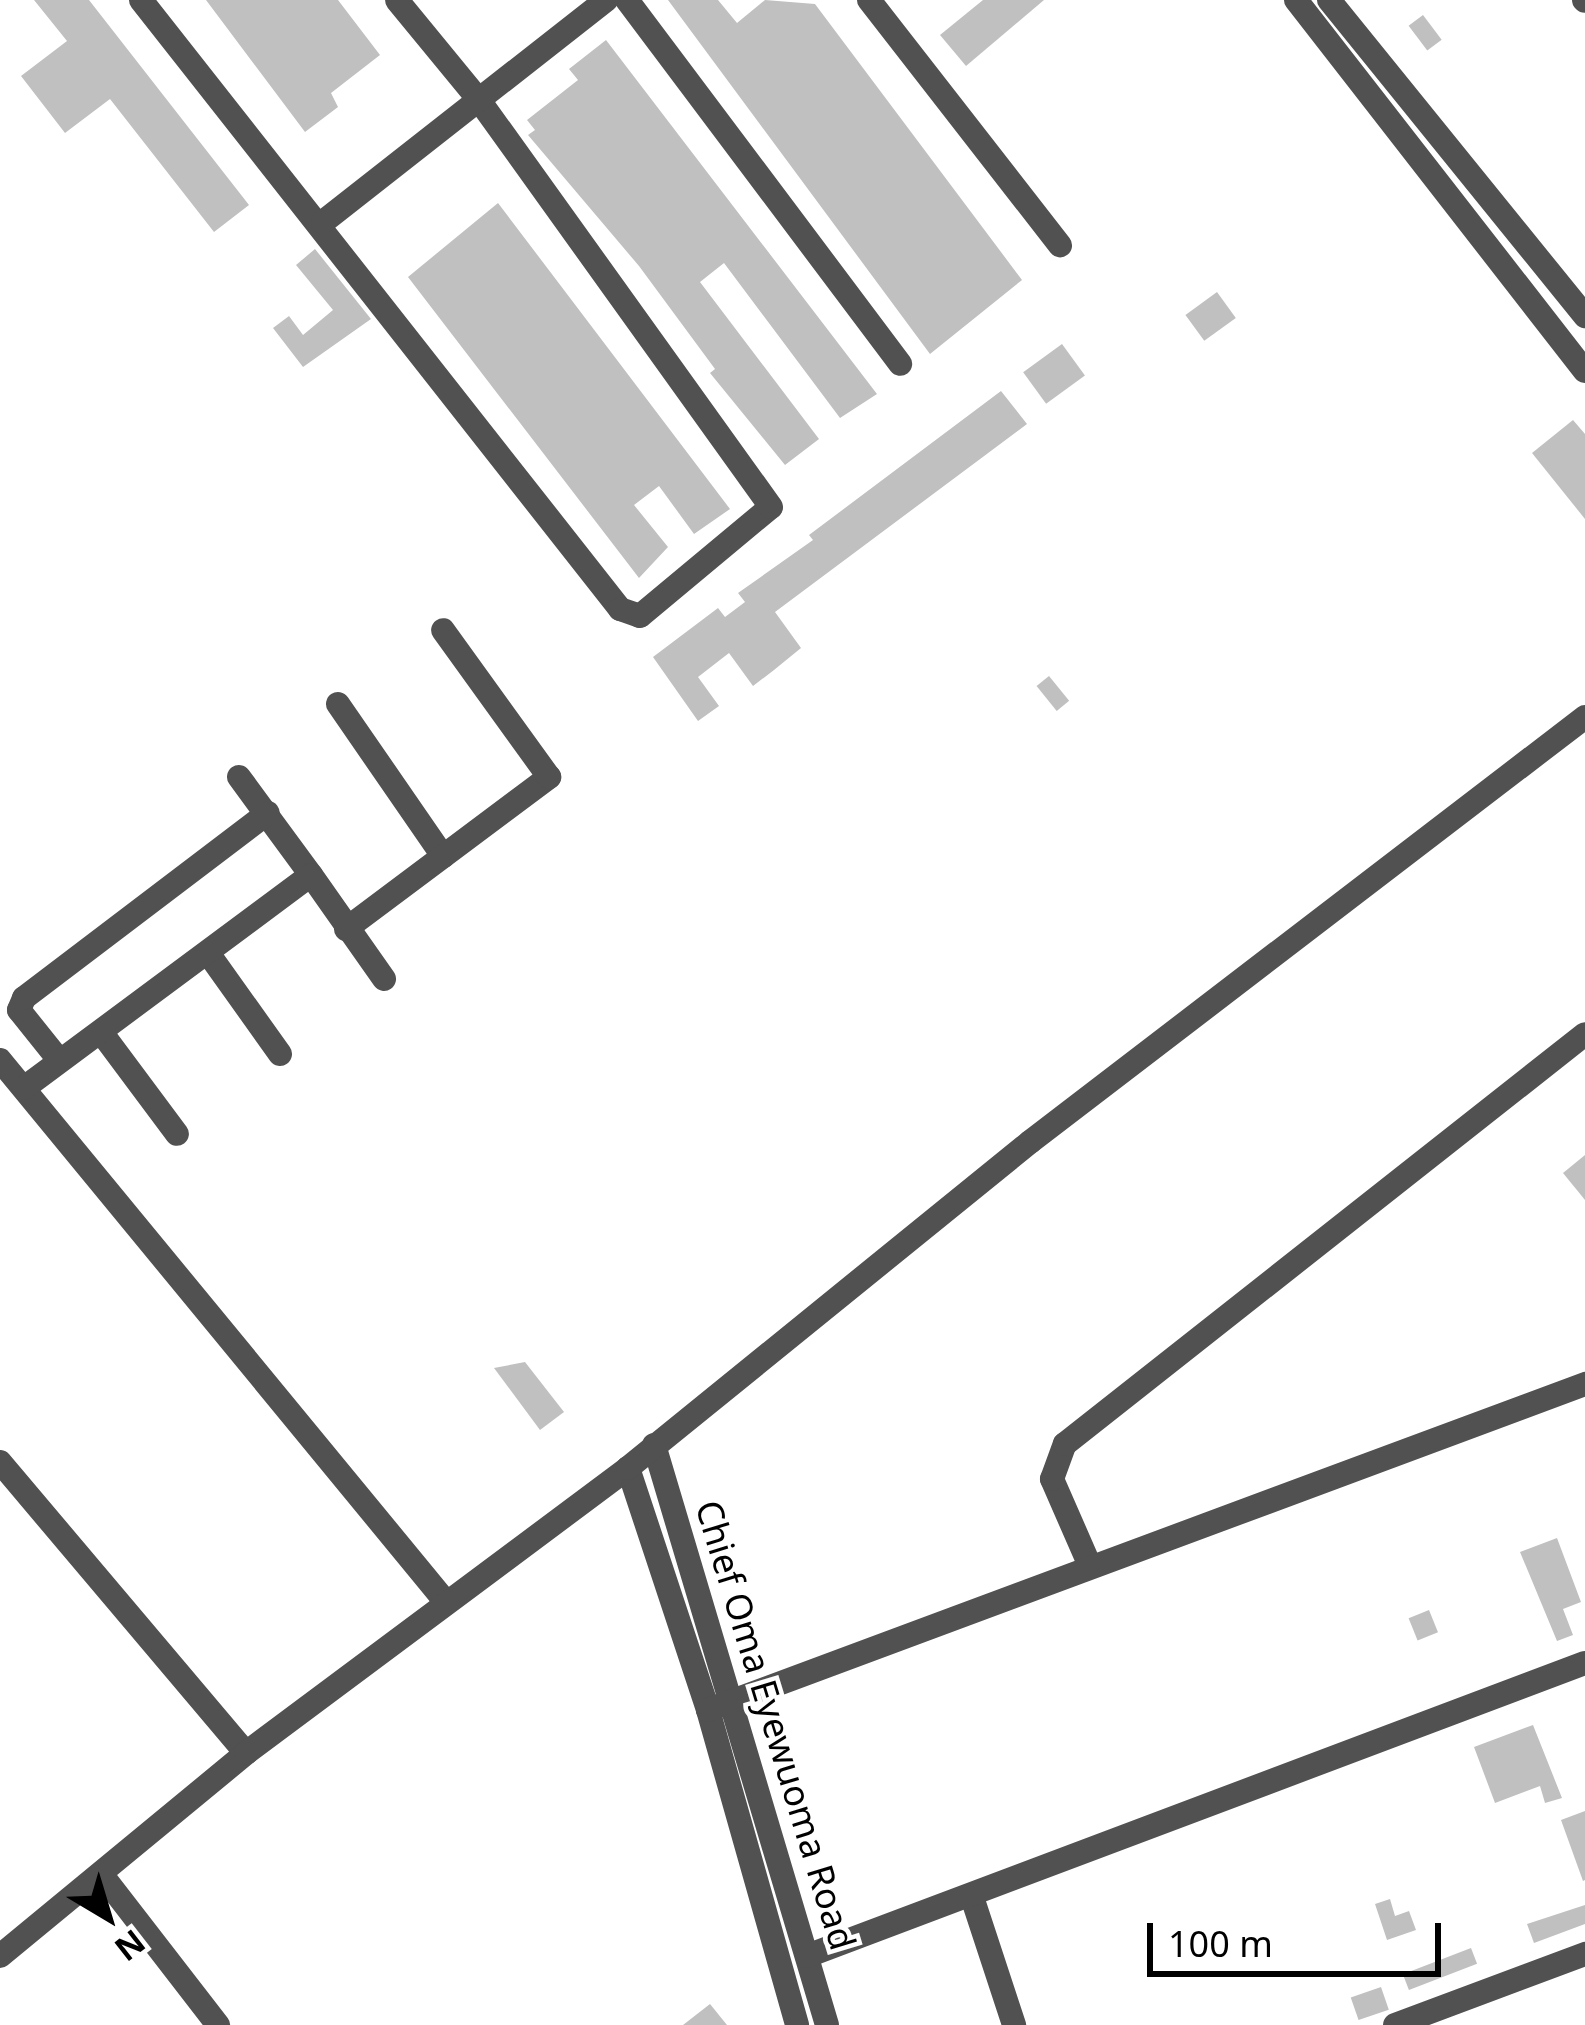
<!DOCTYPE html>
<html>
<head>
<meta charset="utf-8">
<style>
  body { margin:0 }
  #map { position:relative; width:1585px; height:2025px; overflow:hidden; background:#fff; font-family:"Noto Sans",sans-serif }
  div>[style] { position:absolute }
  .building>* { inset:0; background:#c0c0c0; transform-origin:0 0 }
  .street>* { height:24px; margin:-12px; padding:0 12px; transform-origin:12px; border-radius:12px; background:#515151 }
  span { translate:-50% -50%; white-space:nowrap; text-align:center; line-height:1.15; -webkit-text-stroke:9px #fff; paint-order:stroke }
  .street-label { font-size:36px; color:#000 }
  .north { position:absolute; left:48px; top:1857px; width:120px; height:120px; -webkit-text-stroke:9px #fff; paint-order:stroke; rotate:142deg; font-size:33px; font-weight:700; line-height:48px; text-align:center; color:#000 }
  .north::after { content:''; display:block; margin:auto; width:42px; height:54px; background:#000; clip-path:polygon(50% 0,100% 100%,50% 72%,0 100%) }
  .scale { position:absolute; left:1147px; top:1923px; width:294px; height:54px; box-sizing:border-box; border:6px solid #000; border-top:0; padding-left:15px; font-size:36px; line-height:42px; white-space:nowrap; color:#000; -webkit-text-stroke:9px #fff; paint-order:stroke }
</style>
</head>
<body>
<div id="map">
  <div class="building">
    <i style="clip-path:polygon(34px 0,89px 0,249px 205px,214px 232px,110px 99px,65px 133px,21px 76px,67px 41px)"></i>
    <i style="clip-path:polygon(206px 0,338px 0,380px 55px,331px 93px,338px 107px,305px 132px)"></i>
    <i style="clip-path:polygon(668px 0,718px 0,737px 23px,765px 0,815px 4px,1022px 280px,930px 354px)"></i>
    <i style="clip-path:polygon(983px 0,1044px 0,966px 66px,940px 35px)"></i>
    <i style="left:1423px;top:15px;width:31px;height:18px;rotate:53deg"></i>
    <i style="clip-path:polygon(606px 40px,877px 394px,840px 418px,724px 263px,700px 282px,819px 439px,785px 465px,710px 373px,715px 369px,639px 266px,528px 135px,535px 130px,527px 120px,578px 80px,569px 69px)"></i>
    <i style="clip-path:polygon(498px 203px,730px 509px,694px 534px,659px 486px,634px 505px,668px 547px,639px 578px,408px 277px)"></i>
    <i style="clip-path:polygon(315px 249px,371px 319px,303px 367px,273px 328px,289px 316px,303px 335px,333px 310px,296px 265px)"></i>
    <i style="left:1217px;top:292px;width:32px;height:39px;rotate:54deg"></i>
    <i style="left:1062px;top:344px;width:39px;height:48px;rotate:54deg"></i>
    <i style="clip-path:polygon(1001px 391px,1027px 424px,775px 612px,801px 648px,774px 670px,753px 686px,729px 653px,698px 677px,719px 706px,698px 721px,653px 657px,718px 608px,725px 617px,745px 602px,738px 593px,813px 540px,809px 535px)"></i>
    <i style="clip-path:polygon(1573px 420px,1585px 434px,1585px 519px,1532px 453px)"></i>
    <i style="left:1049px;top:676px;width:32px;height:16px;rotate:51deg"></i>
    <i style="clip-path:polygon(1585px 1155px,1585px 1200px,1563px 1173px)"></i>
    <i style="clip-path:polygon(525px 1362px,564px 1412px,540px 1430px,494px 1368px)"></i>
    <i style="clip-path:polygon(1557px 1538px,1581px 1602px,1563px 1609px,1573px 1635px,1557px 1641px,1520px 1552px)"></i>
    <i style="left:1429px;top:1610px;width:24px;height:22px;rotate:68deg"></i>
    <i style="clip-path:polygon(1533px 1725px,1562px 1798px,1545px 1803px,1540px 1786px,1495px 1803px,1474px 1747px)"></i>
    <i style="clip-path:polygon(1585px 1811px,1585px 1880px,1583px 1881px,1561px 1820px)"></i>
    <i style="clip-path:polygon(1390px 1899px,1395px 1916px,1409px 1911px,1416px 1930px,1387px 1940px,1375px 1904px)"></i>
    <i style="clip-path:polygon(1585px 1905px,1585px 1924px,1534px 1943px,1527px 1924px)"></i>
    <i style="left:1471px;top:1948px;width:17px;height:73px;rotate:69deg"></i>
    <i style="left:1381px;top:1987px;width:24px;height:32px;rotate:71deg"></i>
    <i style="clip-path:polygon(710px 2004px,727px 2025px,683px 2025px)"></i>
  </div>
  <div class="street">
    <i style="left:141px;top:0;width:775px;rotate:51.81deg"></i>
    <i style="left:620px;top:609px;width:21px;rotate:19deg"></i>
    <i style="left:640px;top:616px;width:170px;rotate:-39.8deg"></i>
    <i style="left:771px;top:507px;width:501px;rotate:-125.66deg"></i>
    <i style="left:479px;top:100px;width:129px;rotate:-129.4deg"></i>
    <i style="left:627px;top:0;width:455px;rotate:53.1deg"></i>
    <i style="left:869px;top:0;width:311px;rotate:52.1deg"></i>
    <i style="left:1296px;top:0;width:470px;rotate:52.1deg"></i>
    <i style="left:1329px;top:0;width:407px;rotate:51deg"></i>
    <i style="left:1584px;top:0;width:1px;rotate:45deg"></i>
    <i style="left:323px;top:222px;width:360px;rotate:-38.1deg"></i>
    <i style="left:338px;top:704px;width:185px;rotate:55.4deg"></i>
    <i style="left:239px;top:777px;width:122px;rotate:53.7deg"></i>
    <i style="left:346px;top:929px;width:254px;rotate:-36.8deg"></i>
    <i style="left:549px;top:777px;width:181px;rotate:-125.8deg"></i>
    <i style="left:208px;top:953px;width:124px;rotate:54.5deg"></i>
    <i style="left:101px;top:1032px;width:127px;rotate:53.3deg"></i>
    <i style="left:0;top:1060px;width:701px;rotate:50.56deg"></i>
    <i style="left:59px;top:1060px;width:64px;rotate:-128.7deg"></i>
    <i style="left:19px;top:1010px;width:13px;rotate:-67deg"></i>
    <i style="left:24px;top:998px;width:306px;rotate:-37.2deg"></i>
    <i style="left:24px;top:1088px;width:357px;rotate:-36.6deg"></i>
    <i style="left:311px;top:875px;width:127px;rotate:54.9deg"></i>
    <i style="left:654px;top:1445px;width:605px;rotate:73.39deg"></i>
    <i style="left:0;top:1462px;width:381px;rotate:49.8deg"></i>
    <i style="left:628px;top:1468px;width:255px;rotate:71.7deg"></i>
    <i style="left:708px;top:1710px;width:327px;rotate:74.2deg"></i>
    <i style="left:1090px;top:1566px;width:95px;rotate:-113.6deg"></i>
    <i style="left:1052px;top:1479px;width:37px;rotate:-70deg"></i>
    <i style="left:1065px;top:1444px;width:662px;rotate:-38.25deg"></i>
    <i style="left:708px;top:1710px;width:936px;rotate:-20.39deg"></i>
    <i style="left:102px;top:1875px;width:190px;rotate:52.3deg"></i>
    <i style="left:972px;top:1897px;width:135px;rotate:71.8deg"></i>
    <i style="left:0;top:1956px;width:319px;rotate:-39.5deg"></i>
    <i style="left:246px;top:1753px;width:477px;rotate:-36.7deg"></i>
    <i style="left:628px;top:1468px;width:518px;rotate:-39.04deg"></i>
    <i style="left:1030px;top:1142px;width:699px;rotate:-37.44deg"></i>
    <i style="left:807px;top:1956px;width:831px;rotate:-20.64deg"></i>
    <i style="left:1395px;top:2025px;width:203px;rotate:-20.5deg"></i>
  </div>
  <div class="street-label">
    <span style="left:776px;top:1725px;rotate:73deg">Chief Oma Eyewuoma Road</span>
  </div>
  <div class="north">N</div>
  <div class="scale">100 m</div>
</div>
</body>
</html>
